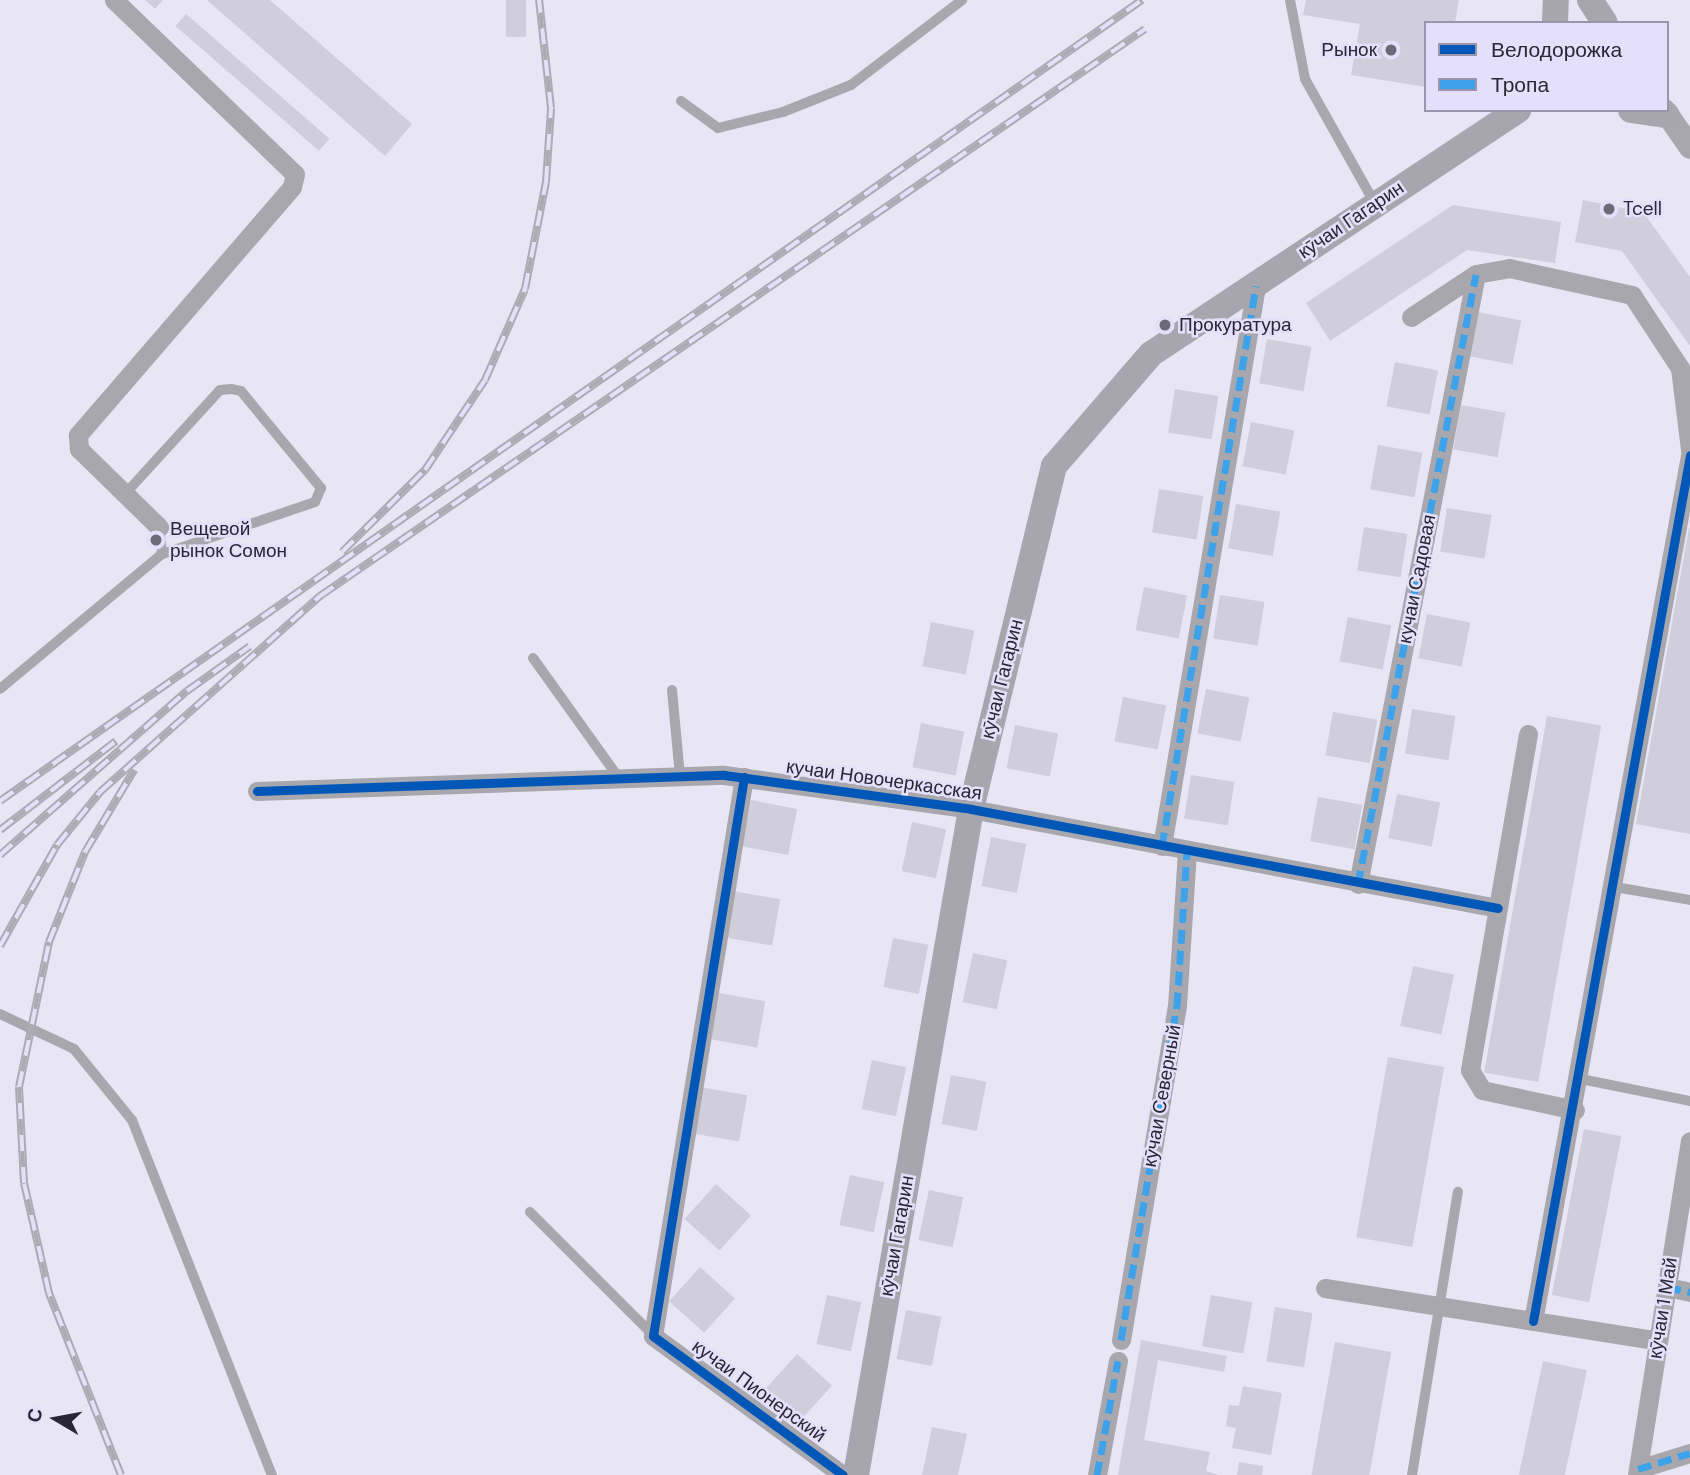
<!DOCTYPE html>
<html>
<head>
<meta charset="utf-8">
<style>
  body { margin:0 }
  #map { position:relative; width:1690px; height:1475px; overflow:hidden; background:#e8e5f4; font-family:"DM Sans",sans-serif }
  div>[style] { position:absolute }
  .building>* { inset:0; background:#d1cedb; transform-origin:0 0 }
  .service>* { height:10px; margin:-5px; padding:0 5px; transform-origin:5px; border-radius:5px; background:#a8a7ad }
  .minor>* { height:19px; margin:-9.5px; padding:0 9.5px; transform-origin:9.5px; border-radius:9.5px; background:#a8a7ad }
  .tertiary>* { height:23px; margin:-11.5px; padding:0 11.5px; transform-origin:11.5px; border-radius:11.5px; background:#a8a7ad }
  .secondary>* { height:26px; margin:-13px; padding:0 13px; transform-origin:13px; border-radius:13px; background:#a7a6ae }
  .rail>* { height:8px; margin-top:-4px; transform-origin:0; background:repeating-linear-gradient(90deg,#e4dffa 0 16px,#acaab3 0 32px); box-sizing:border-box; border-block:2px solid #acaab3 }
  .quiet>* { height:7px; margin-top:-3.5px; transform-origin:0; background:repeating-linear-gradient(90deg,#3ea2eb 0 14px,transparent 0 21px) }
  .cycleway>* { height:9px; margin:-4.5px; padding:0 4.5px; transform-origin:4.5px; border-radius:4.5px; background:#0057b8 }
  .dots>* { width:19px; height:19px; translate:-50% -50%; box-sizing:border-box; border:4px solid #e4dffa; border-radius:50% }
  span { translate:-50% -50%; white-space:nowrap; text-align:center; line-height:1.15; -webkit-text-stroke:5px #e4dffa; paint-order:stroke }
  .poi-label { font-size:19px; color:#2a2734 }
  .right { translate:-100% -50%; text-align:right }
  .left { translate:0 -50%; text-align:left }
  .street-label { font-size:19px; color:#2a2734 }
  .legend { position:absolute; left:1424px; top:21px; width:245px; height:91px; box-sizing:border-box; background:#e4dffa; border:2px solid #9a95ab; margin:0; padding:9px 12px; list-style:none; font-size:21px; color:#2a2734 }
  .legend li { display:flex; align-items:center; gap:14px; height:35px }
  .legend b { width:35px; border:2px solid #9a95ab }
  .north { position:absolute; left:21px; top:1384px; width:70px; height:70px; -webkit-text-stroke:5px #e4dffa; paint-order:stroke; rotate:280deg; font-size:19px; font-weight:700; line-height:28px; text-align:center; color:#2a2734 }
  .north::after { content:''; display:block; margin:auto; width:24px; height:32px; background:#2a2734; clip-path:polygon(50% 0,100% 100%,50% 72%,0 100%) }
</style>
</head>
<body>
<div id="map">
  <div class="building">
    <i style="clip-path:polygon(145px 0,163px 0,155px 9px)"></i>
    <i style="clip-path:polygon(207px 0,270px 0,412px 124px,385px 156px)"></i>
    <i style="left:506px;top:0;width:20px;height:37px"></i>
    <i style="clip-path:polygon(1306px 0,1459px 0,1455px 23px,1426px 23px,1426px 87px,1351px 75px,1360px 24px,1303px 15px)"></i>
    <i style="left:186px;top:14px;width:190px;height:16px;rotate:41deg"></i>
    <i style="clip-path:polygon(1583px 200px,1643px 212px,1690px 277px,1690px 346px,1622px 251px,1575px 242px)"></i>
    <i style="clip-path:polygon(1453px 205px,1561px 222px,1555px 263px,1467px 250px,1330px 341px,1306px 303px)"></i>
    <i style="left:1478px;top:312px;width:44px;height:45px;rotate:11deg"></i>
    <i style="left:1267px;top:339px;width:45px;height:45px;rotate:10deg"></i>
    <i style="left:1395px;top:362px;width:44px;height:45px;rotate:11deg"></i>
    <i style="left:1175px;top:389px;width:44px;height:44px;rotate:9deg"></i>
    <i style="left:1461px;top:405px;width:45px;height:45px;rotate:10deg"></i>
    <i style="left:1251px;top:422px;width:44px;height:45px;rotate:11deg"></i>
    <i style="left:1378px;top:445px;width:45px;height:45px;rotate:10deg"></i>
    <i style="left:1159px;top:489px;width:45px;height:44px;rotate:9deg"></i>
    <i style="left:1236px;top:504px;width:45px;height:45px;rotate:10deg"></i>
    <i style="left:1447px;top:508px;width:45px;height:44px;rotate:9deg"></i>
    <i style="left:1364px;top:527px;width:44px;height:44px;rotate:9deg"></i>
    <i style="clip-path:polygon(1689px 528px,1690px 528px,1690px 834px,1636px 824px)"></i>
    <i style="left:1144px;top:587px;width:44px;height:44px;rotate:11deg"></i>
    <i style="left:1220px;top:595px;width:45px;height:44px;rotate:9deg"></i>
    <i style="left:1427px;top:614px;width:44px;height:45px;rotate:11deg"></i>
    <i style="left:1348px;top:617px;width:44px;height:45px;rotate:11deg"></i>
    <i style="left:931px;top:622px;width:44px;height:45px;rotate:11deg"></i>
    <i style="left:1206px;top:689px;width:44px;height:45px;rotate:11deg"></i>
    <i style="left:1123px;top:697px;width:44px;height:45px;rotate:11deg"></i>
    <i style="left:1412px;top:709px;width:44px;height:45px;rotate:9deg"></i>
    <i style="left:1333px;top:712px;width:45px;height:44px;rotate:10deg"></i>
    <i style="left:1547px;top:716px;width:55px;height:362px;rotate:10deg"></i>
    <i style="left:921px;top:723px;width:44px;height:45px;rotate:11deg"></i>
    <i style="left:1015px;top:725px;width:44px;height:44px;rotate:11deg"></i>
    <i style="left:1191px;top:775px;width:44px;height:44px;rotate:9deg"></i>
    <i style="left:1397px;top:794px;width:44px;height:45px;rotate:11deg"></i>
    <i style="left:1318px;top:797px;width:45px;height:45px;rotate:10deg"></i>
    <i style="left:751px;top:800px;width:47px;height:47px;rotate:11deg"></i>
    <i style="left:912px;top:822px;width:35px;height:50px;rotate:12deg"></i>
    <i style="left:991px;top:837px;width:36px;height:50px;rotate:11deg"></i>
    <i style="left:733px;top:891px;width:48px;height:47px;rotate:10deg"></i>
    <i style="left:893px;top:938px;width:36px;height:50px;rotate:11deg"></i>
    <i style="left:973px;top:953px;width:35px;height:50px;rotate:12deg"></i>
    <i style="left:1413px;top:966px;width:42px;height:61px;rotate:12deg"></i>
    <i style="left:719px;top:993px;width:47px;height:47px;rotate:10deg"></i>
    <i style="left:1388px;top:1057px;width:57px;height:183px;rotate:10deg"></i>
    <i style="left:872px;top:1060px;width:35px;height:50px;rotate:12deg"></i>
    <i style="left:951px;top:1075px;width:36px;height:50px;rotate:11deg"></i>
    <i style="left:700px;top:1087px;width:48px;height:47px;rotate:10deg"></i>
    <i style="left:1584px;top:1129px;width:38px;height:169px;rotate:11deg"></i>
    <i style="left:850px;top:1175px;width:35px;height:51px;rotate:12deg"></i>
    <i style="left:716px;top:1184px;width:47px;height:47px;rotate:42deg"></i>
    <i style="left:929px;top:1190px;width:35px;height:51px;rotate:12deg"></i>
    <i style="left:700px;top:1267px;width:47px;height:46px;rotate:42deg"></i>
    <i style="left:827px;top:1295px;width:35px;height:50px;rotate:12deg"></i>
    <i style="left:1211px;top:1295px;width:42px;height:52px;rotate:10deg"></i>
    <i style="left:1275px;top:1307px;width:38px;height:55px;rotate:9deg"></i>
    <i style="left:906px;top:1310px;width:36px;height:50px;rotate:11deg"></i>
    <i style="clip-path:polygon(1141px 1340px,1227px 1356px,1224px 1372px,1158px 1360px,1144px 1440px,1210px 1452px,1206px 1471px,1219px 1475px,1118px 1475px)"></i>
    <i style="left:1335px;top:1342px;width:57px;height:135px;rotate:10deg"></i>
    <i style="left:797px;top:1354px;width:47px;height:46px;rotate:42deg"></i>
    <i style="left:1543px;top:1361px;width:45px;height:116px;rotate:12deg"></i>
    <i style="clip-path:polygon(1243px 1386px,1282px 1393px,1271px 1455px,1232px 1448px,1236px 1428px,1226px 1426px,1229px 1405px,1239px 1406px)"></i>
    <i style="clip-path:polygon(932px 1427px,967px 1434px,958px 1475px,922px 1475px)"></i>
    <i style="clip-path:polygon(1239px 1462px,1263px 1466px,1262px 1475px,1237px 1475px)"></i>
  </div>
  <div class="service">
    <i style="left:1290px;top:0;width:80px;rotate:79.2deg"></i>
    <i style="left:1305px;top:79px;width:141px;rotate:60.7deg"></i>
    <i style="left:681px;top:101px;width:46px;rotate:36.1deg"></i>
    <i style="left:718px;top:128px;width:67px;rotate:-13.8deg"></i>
    <i style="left:783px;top:112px;width:73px;rotate:-21.7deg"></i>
    <i style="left:851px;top:85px;width:140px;rotate:-37.4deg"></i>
    <i style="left:125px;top:494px;width:141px;rotate:-47.6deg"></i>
    <i style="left:220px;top:390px;width:11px;rotate:-5deg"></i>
    <i style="left:231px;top:389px;width:10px;rotate:11deg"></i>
    <i style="left:241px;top:391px;width:126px;rotate:50.5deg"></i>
    <i style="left:321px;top:488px;width:15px;rotate:113deg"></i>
    <i style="left:315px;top:502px;width:162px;rotate:161.2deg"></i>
    <i style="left:533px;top:658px;width:148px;rotate:54.4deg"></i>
    <i style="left:0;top:689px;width:211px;rotate:-39.8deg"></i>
    <i style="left:162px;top:554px;width:27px;rotate:-96deg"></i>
    <i style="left:672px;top:690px;width:86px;rotate:84.7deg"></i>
    <i style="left:1615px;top:887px;width:76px;rotate:9.8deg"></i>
    <i style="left:0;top:1014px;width:82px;rotate:25.3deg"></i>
    <i style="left:74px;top:1049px;width:92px;rotate:50.8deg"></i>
    <i style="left:132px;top:1120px;width:382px;rotate:68.5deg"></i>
    <i style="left:1581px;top:1079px;width:111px;rotate:11.4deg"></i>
    <i style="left:530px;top:1212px;width:174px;rotate:45deg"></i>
    <i style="left:1412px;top:1475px;width:287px;rotate:-80.8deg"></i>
  </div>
  <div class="minor">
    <i style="left:114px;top:0;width:251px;rotate:43.9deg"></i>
    <i style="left:295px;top:174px;width:13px;rotate:103deg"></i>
    <i style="left:292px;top:187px;width:328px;rotate:130.8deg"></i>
    <i style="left:78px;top:435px;width:14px;rotate:86deg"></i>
    <i style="left:79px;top:449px;width:112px;rotate:44.3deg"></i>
    <i style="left:1411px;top:317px;width:78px;rotate:-33.5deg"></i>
    <i style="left:1476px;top:274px;width:34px;rotate:-10deg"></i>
    <i style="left:1509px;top:268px;width:126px;rotate:12.4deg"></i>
    <i style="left:1632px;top:295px;width:87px;rotate:56.7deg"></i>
    <i style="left:1680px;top:368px;width:83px;rotate:83deg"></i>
    <i style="left:1528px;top:734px;width:341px;rotate:99.8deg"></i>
    <i style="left:1470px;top:1070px;width:23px;rotate:59deg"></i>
    <i style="left:1482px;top:1090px;width:95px;rotate:12.1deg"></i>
    <i style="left:744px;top:777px;width:566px;rotate:99.25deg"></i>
    <i style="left:653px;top:1336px;width:235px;rotate:36.2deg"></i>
    <i style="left:257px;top:791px;width:467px;rotate:-2deg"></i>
    <i style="left:724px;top:775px;width:249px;rotate:7.8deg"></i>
    <i style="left:971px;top:809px;width:536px;rotate:10.64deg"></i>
    <i style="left:1162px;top:846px;width:568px;rotate:-80.47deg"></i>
    <i style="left:1358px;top:884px;width:621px;rotate:-79.05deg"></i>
    <i style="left:1667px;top:1287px;width:24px;rotate:12deg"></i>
    <i style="left:1325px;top:1288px;width:337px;rotate:9deg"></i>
    <i style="left:1533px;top:1321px;width:880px;rotate:-79.72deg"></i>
    <i style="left:1121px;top:1340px;width:339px;rotate:-80.5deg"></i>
    <i style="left:1177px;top:1006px;width:156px;rotate:-86.3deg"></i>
    <i style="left:1638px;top:1469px;width:54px;rotate:-17.1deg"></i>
    <i style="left:1097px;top:1475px;width:116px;rotate:-79.6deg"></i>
    <i style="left:1637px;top:1475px;width:338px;rotate:-81deg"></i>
  </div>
  <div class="tertiary">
    <i style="left:1664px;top:110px;width:45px;rotate:54.9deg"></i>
  </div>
  <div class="secondary">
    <i style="left:1590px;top:0;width:27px;rotate:57deg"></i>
    <i style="left:1555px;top:23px;width:23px;rotate:-88deg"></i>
    <i style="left:1631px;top:110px;width:36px;rotate:8deg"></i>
    <i style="left:856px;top:1475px;width:676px;rotate:-80.2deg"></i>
    <i style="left:971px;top:809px;width:353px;rotate:-76.4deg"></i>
    <i style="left:1054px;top:466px;width:148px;rotate:-49.1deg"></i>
    <i style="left:1151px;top:354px;width:441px;rotate:-33.6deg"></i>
  </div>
  <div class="rail">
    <i style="left:342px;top:552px;width:117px;rotate:-44.7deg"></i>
    <i style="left:425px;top:470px;width:108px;rotate:-56.3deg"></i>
    <i style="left:485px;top:380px;width:99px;rotate:-66.3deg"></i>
    <i style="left:525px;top:289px;width:109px;rotate:-78.9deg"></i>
    <i style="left:546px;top:182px;width:74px;rotate:-86.1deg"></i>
    <i style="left:551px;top:108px;width:109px;rotate:-96.3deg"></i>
    <i style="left:0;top:801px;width:1395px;rotate:-35.05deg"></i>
    <i style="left:0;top:830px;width:146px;rotate:-37.5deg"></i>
    <i style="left:0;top:855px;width:249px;rotate:-41.3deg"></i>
    <i style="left:187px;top:691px;width:77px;rotate:-35.5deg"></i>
    <i style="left:0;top:946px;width:116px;rotate:-60.6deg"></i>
    <i style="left:57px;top:845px;width:68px;rotate:-50.9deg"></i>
    <i style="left:100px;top:792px;width:295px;rotate:-41.7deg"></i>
    <i style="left:320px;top:596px;width:1001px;rotate:-34.5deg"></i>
    <i style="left:121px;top:1475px;width:196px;rotate:-111.6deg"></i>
    <i style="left:49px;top:1293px;width:113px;rotate:-102.8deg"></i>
    <i style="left:24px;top:1183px;width:96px;rotate:-93deg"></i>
    <i style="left:19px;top:1087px;width:148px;rotate:-78.3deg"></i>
    <i style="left:49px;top:942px;width:97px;rotate:-68.2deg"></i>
    <i style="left:85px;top:852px;width:96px;rotate:-59.1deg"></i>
  </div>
  <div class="quiet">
    <i style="left:1162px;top:846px;width:568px;rotate:-80.47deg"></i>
    <i style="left:1358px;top:884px;width:621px;rotate:-79.05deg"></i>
    <i style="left:1667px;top:1287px;width:24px;rotate:12deg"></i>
    <i style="left:1121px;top:1340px;width:339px;rotate:-80.5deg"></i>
    <i style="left:1177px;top:1006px;width:156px;rotate:-86.3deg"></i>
    <i style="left:1638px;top:1469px;width:54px;rotate:-17.1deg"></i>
    <i style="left:1097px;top:1475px;width:116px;rotate:-79.6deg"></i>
  </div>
  <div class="cycleway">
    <i style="left:744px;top:777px;width:566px;rotate:99.25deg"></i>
    <i style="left:653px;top:1336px;width:235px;rotate:36.2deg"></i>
    <i style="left:257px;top:791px;width:467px;rotate:-2deg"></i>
    <i style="left:724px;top:775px;width:249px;rotate:7.8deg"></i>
    <i style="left:971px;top:809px;width:536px;rotate:10.64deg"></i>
    <i style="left:1533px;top:1321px;width:880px;rotate:-79.72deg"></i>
  </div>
  <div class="dots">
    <i style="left:1391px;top:50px;background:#6c6a77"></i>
    <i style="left:1609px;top:209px;background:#6c6a77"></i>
    <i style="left:1165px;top:325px;background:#6c6a77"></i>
    <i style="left:156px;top:540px;background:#6c6a77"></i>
  </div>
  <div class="poi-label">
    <span class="right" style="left:1377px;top:50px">Рынок</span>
    <span class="left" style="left:1623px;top:209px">Tcell</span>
    <span class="left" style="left:1179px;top:325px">Прокуратура</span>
    <span class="left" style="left:170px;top:540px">Вещевой<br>рынок Сомон</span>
  </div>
  <div class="street-label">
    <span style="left:1351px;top:220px;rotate:-34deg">кӯчаи Гагарин</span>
    <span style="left:1417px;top:579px;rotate:-79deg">кучаи Садовая</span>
    <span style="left:1002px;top:679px;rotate:-76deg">кӯчаи Гагарин</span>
    <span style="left:884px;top:780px;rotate:8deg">кучаи Новочеркасская</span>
    <span style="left:1162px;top:1096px;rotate:-80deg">кӯчаи Северный</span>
    <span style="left:897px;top:1236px;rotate:-80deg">кӯчаи Гагарин</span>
    <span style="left:1663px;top:1308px;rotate:-81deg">кӯчаи 1 Май</span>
    <span style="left:759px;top:1391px;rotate:36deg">кучаи Пионерский</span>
  </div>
  <ul class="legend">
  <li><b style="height:9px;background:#0057b8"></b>Велодорожка</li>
  <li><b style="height:9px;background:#3ea2eb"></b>Тропа</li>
  </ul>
  <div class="north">С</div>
</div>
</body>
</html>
